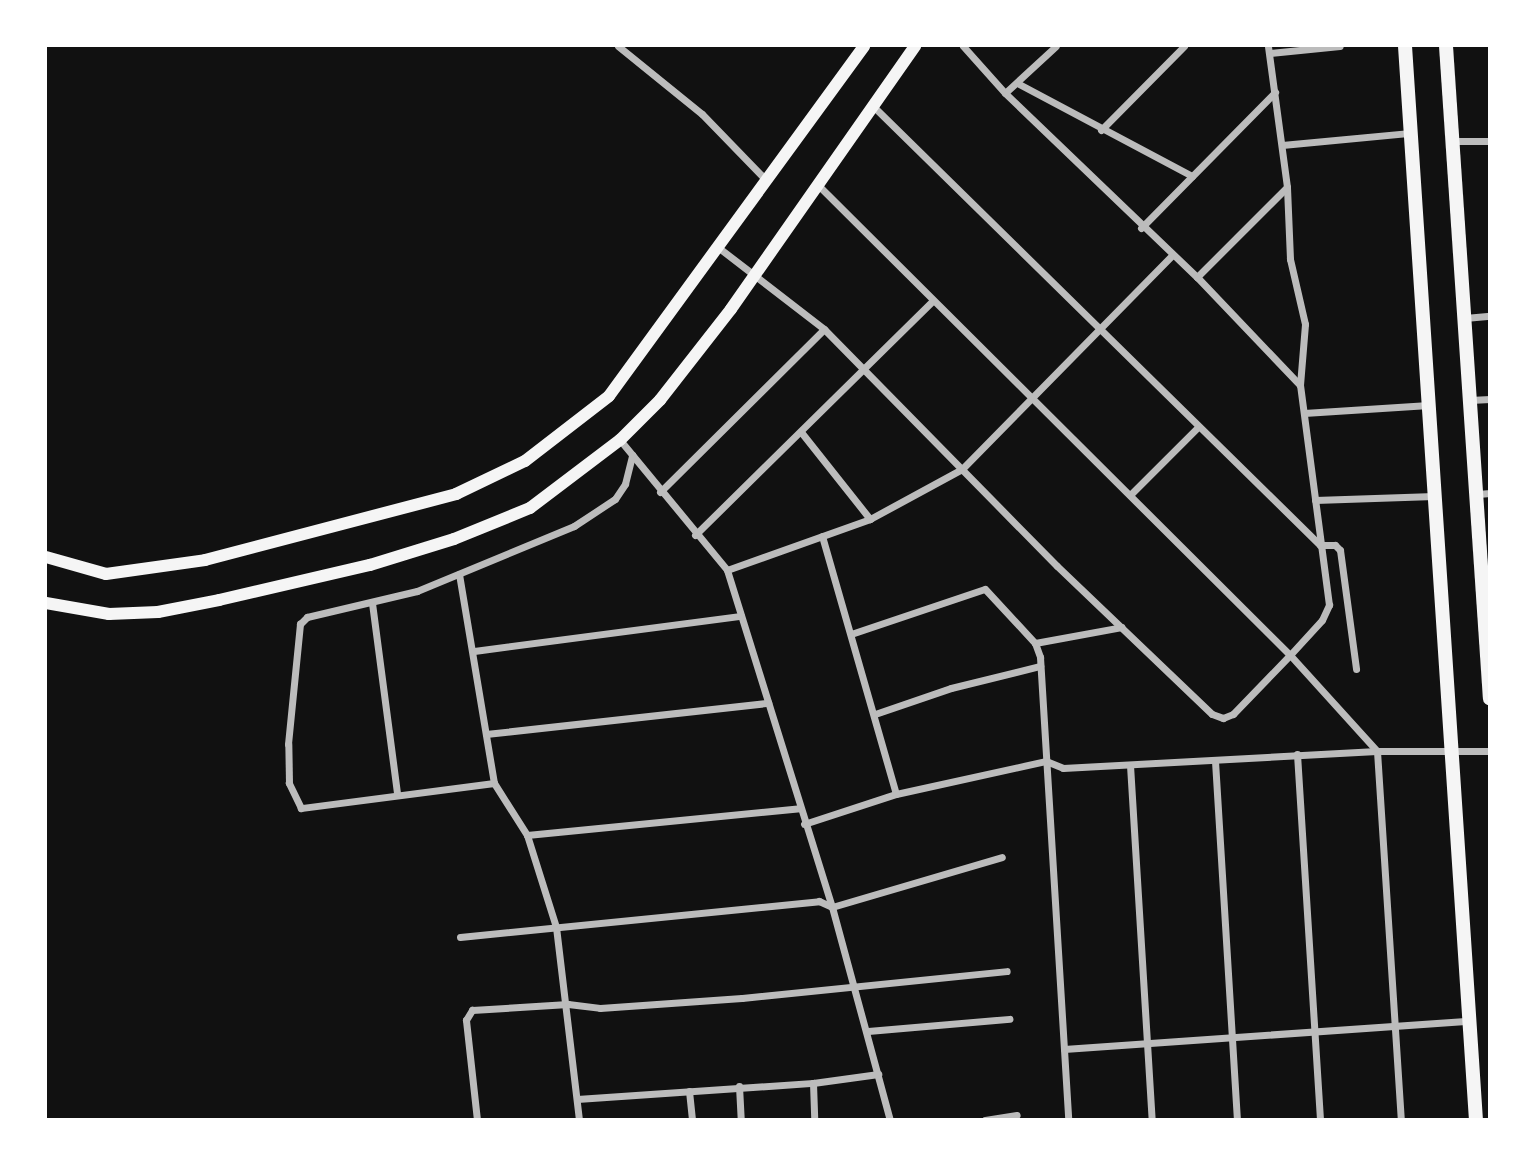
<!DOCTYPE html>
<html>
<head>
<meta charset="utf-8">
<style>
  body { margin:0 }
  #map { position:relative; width:1535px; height:1165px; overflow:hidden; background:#111; font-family:Raleway,sans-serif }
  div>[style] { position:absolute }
  .minor>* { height:7px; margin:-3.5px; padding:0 3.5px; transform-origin:3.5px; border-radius:3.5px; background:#bcbcbc }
  .primary>* { height:12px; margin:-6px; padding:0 6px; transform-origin:6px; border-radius:6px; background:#f5f5f5 }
  .trunk>* { height:14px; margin:-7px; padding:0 7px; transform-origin:7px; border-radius:7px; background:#f5f5f5 }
  span { translate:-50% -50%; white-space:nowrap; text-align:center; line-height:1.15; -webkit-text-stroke:7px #fff; paint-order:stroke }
  .frame { position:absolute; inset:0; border:47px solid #fff; pointer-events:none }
</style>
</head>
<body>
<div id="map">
  <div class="minor">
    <i style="left:618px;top:46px;width:108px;rotate:39deg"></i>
    <i style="left:702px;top:114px;width:92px;rotate:45.9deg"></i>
    <i style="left:963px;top:46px;width:63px;rotate:48.2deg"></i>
    <i style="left:1005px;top:93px;width:266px;rotate:43.8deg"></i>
    <i style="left:1197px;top:277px;width:148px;rotate:46.4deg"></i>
    <i style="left:1270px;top:53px;width:70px;rotate:-5.7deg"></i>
    <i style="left:1019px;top:84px;width:196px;rotate:28deg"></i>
    <i style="left:1005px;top:93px;width:69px;rotate:-42.7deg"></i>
    <i style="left:874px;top:107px;width:625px;rotate:44.48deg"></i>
    <i style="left:1320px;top:545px;width:15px"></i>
    <i style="left:1335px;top:545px;width:7px;rotate:45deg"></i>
    <i style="left:1340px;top:550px;width:120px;rotate:82.3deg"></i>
    <i style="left:1101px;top:130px;width:118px;rotate:-45.3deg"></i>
    <i style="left:1453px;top:141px;width:37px"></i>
    <i style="left:1282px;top:145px;width:129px;rotate:-5.4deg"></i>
    <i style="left:819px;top:186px;width:665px;rotate:44.88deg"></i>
    <i style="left:1290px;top:655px;width:130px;rotate:47.8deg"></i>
    <i style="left:1377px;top:751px;width:370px;rotate:86.3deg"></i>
    <i style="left:1141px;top:228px;width:191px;rotate:-45.4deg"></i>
    <i style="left:719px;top:248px;width:133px;rotate:37.6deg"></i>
    <i style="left:824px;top:329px;width:332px;rotate:45.5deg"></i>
    <i style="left:1057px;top:566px;width:214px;rotate:43.7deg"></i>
    <i style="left:1212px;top:714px;width:12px;rotate:20deg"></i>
    <i style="left:1223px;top:718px;width:11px;rotate:-22deg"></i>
    <i style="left:1233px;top:714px;width:82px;rotate:-46deg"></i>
    <i style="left:1290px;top:655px;width:47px;rotate:-47.6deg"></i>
    <i style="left:1322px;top:620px;width:17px;rotate:-65deg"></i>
    <i style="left:1329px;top:605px;width:222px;rotate:-97.5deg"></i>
    <i style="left:1300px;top:385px;width:61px;rotate:-85.3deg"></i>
    <i style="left:1305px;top:324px;width:67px;rotate:-103deg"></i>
    <i style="left:1290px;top:259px;width:72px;rotate:-92.4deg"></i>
    <i style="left:1287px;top:187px;width:142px;rotate:-97.7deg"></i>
    <i style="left:1197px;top:277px;width:127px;rotate:-45deg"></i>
    <i style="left:1465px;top:318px;width:25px;rotate:-5deg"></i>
    <i style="left:1470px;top:400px;width:20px;rotate:-3deg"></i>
    <i style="left:1304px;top:413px;width:125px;rotate:-3.7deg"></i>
    <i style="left:801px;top:432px;width:111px;rotate:51.6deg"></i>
    <i style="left:620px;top:440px;width:168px;rotate:50.5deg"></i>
    <i style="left:727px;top:570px;width:353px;rotate:72.7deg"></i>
    <i style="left:832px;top:907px;width:221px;rotate:74.8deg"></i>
    <i style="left:660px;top:492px;width:231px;rotate:-44.8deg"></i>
    <i style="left:1478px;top:494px;width:12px;rotate:-5deg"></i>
    <i style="left:1130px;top:495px;width:96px;rotate:-45deg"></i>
    <i style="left:1315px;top:500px;width:119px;rotate:-1.9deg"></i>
    <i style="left:695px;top:535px;width:332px;rotate:-44.6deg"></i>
    <i style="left:822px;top:536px;width:268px;rotate:74deg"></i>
    <i style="left:727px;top:570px;width:152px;rotate:-19.6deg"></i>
    <i style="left:870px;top:519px;width:105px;rotate:-28.5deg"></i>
    <i style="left:962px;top:469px;width:300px;rotate:-45.5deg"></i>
    <i style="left:459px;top:574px;width:212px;rotate:80.5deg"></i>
    <i style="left:494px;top:783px;width:62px;rotate:57.6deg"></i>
    <i style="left:527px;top:835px;width:96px;rotate:72.5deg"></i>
    <i style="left:556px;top:927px;width:194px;rotate:83.2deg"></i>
    <i style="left:372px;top:603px;width:192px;rotate:82.5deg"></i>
    <i style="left:851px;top:634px;width:141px;rotate:-18.6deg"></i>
    <i style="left:985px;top:589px;width:74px;rotate:47.2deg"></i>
    <i style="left:1035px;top:643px;width:15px;rotate:70deg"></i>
    <i style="left:1040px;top:657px;width:464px;rotate:86.5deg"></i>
    <i style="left:1035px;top:643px;width:88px;rotate:-10.4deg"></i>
    <i style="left:474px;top:651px;width:269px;rotate:-7.5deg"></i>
    <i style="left:875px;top:714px;width:80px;rotate:-18.9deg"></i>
    <i style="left:951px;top:688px;width:92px;rotate:-13.9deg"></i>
    <i style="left:486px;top:734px;width:284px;rotate:-6.3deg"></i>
    <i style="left:1297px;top:754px;width:367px;rotate:86.4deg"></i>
    <i style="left:1215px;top:761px;width:360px;rotate:86.5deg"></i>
    <i style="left:1130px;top:765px;width:356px;rotate:86.5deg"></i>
    <i style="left:494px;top:783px;width:195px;rotate:172.6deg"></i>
    <i style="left:301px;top:808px;width:28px;rotate:-116deg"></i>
    <i style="left:289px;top:783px;width:39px;rotate:-91deg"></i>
    <i style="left:288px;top:744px;width:121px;rotate:-84.3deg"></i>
    <i style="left:300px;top:624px;width:10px;rotate:-45deg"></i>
    <i style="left:307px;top:617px;width:113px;rotate:-13.3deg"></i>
    <i style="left:417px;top:591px;width:170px;rotate:-22.5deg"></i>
    <i style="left:574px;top:526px;width:49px;rotate:-33.4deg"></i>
    <i style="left:615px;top:499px;width:18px;rotate:-56deg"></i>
    <i style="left:625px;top:484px;width:30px;rotate:-76deg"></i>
    <i style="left:804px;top:824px;width:97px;rotate:-18.1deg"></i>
    <i style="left:896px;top:794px;width:154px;rotate:-12.4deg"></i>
    <i style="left:1046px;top:761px;width:18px;rotate:22deg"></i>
    <i style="left:1063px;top:768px;width:314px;rotate:-3.1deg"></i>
    <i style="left:1377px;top:751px;width:113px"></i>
    <i style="left:527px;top:835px;width:274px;rotate:-5.6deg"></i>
    <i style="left:460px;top:937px;width:361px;rotate:-5.7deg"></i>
    <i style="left:819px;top:901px;width:14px;rotate:25deg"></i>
    <i style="left:832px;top:907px;width:177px;rotate:-16.4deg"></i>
    <i style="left:868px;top:1031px;width:142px;rotate:-4.9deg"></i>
    <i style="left:1064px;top:1049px;width:406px;rotate:-4deg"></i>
    <i style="left:813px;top:1083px;width:37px;rotate:88deg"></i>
    <i style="left:739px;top:1086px;width:34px;rotate:87deg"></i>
    <i style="left:689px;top:1091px;width:29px;rotate:84deg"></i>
    <i style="left:577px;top:1099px;width:237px;rotate:-3.9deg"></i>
    <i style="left:813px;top:1083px;width:66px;rotate:-7.9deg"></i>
    <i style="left:477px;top:1120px;width:101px;rotate:-96.3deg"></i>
    <i style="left:466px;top:1020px;width:12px;rotate:-59deg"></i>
    <i style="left:472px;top:1010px;width:96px;rotate:-3.6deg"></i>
    <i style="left:568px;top:1004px;width:32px;rotate:7deg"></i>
    <i style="left:600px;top:1008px;width:142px;rotate:-4deg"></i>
    <i style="left:742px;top:998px;width:266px;rotate:-5.8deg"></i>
    <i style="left:985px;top:1120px;width:32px;rotate:-9deg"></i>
  </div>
  <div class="primary">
    <i style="left:46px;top:557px;width:62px;rotate:15.8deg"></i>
    <i style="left:106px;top:574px;width:100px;rotate:-8deg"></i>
    <i style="left:205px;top:560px;width:260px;rotate:-14.7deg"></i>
    <i style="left:456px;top:494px;width:76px;rotate:-25.6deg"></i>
    <i style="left:525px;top:461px;width:106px;rotate:-37.7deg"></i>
    <i style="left:609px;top:396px;width:433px;rotate:-53.9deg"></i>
    <i style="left:46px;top:603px;width:64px;rotate:9.9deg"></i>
    <i style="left:109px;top:614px;width:49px;rotate:-2.3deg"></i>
    <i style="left:158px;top:612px;width:62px;rotate:-11.1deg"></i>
    <i style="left:219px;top:600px;width:155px;rotate:-13.1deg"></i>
    <i style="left:370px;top:565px;width:88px;rotate:-17.2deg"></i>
    <i style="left:454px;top:539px;width:82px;rotate:-22.2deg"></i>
    <i style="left:530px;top:508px;width:113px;rotate:-37.1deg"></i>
    <i style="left:620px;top:440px;width:57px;rotate:-45deg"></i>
    <i style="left:660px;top:400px;width:115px;rotate:-52deg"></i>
    <i style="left:731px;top:309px;width:321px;rotate:-55deg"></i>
  </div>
  <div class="trunk">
    <i style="left:1405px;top:46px;width:1076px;rotate:86.22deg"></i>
    <i style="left:1446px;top:46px;width:654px;rotate:86.15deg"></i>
  </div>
  <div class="frame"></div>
</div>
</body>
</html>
